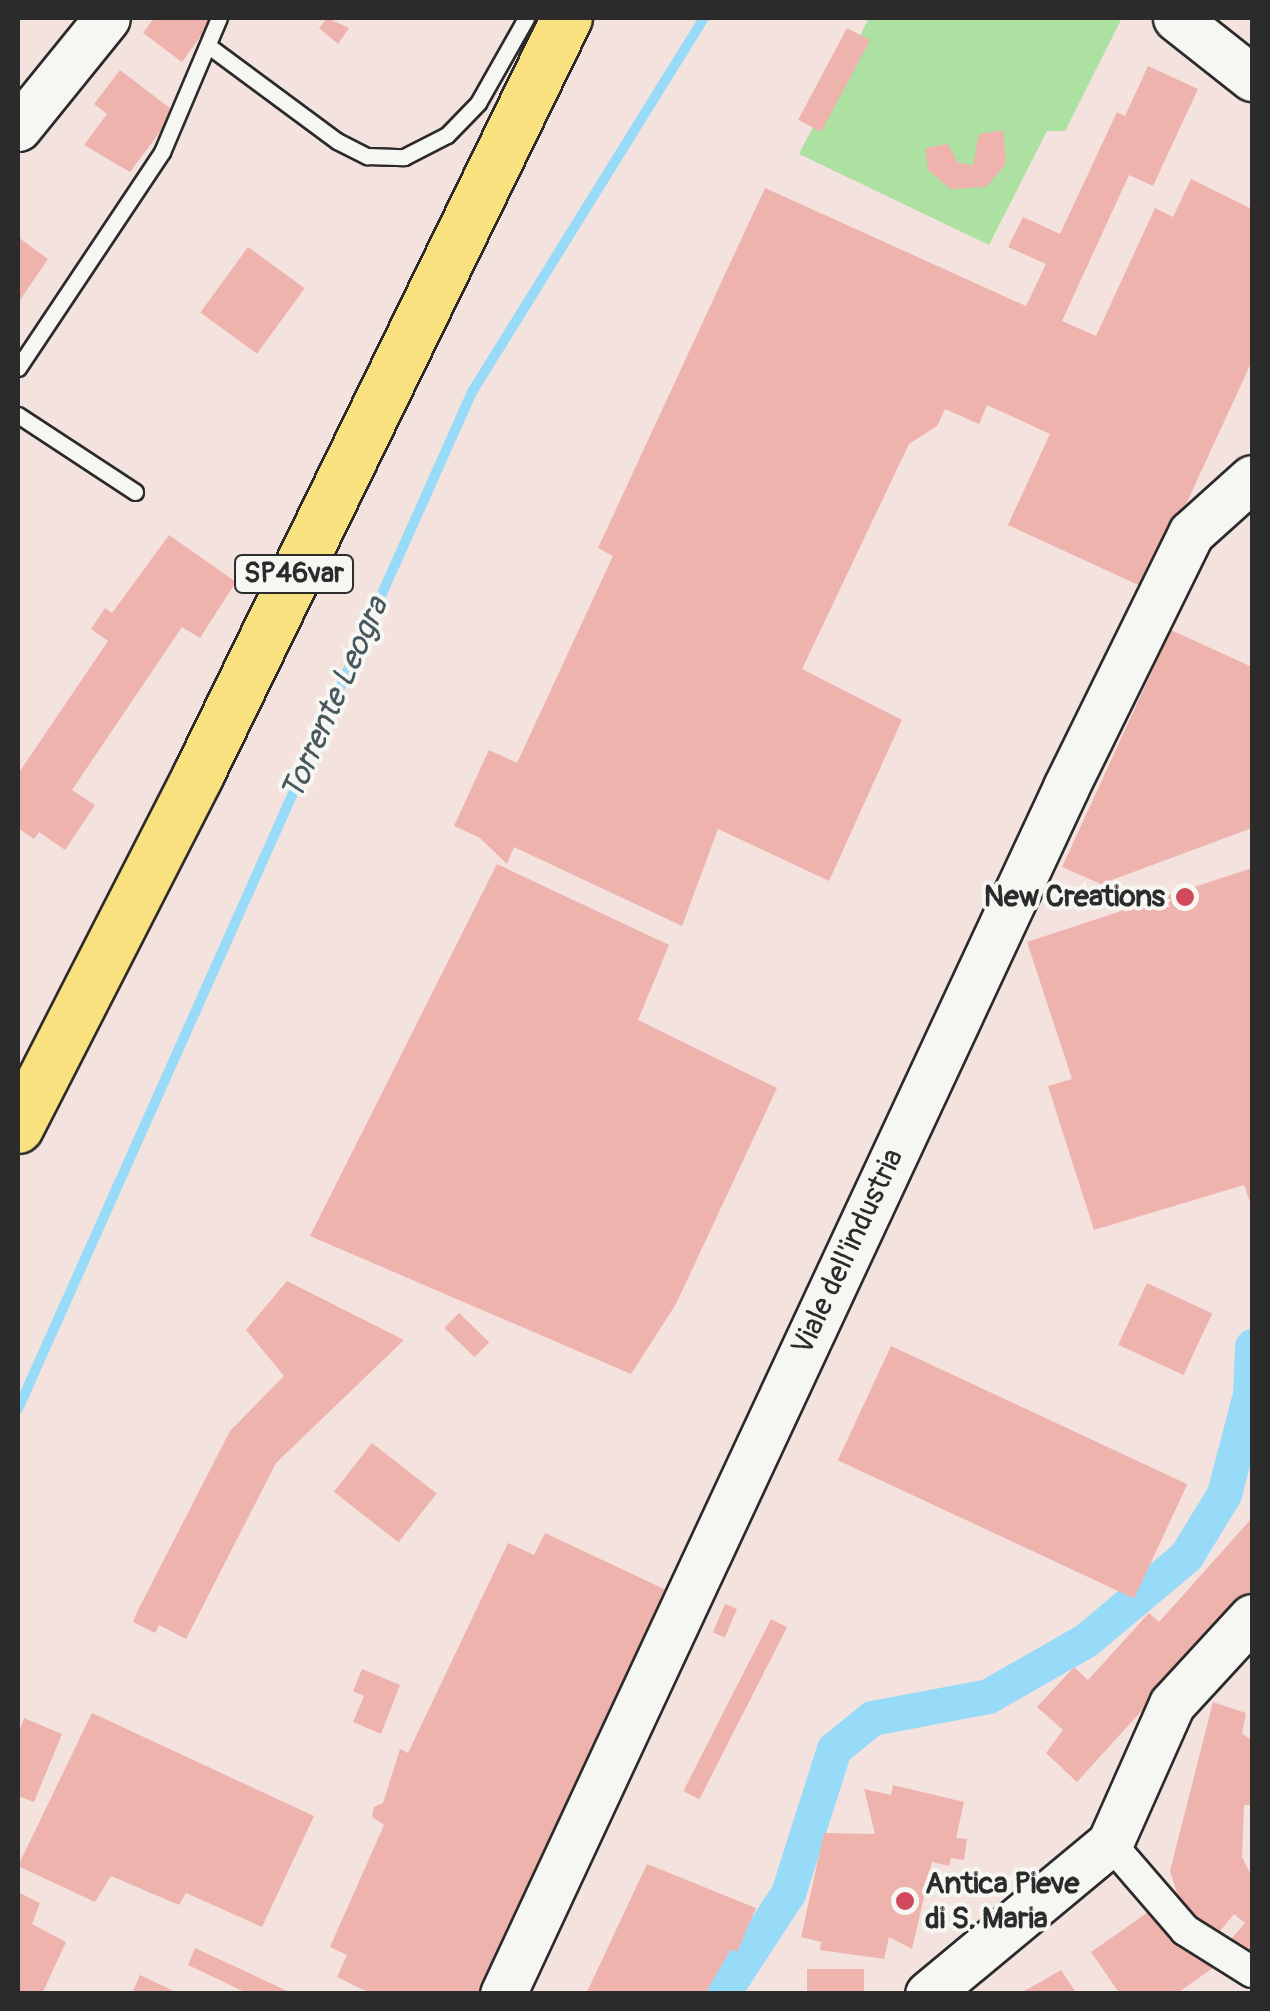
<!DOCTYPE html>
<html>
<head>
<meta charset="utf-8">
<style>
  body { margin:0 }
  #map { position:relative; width:1270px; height:2011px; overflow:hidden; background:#f4e2de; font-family:Pangolin,sans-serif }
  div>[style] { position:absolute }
  .green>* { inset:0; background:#ade1a2 }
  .stream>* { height:10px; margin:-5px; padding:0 5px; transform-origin:5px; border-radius:5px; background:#97dbf9 }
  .canal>* { height:35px; margin:-17.5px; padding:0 17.5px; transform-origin:17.5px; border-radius:17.5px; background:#97dbf9 }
  .building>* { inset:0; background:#efb3ae; transform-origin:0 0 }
  .roads { filter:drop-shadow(2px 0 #2b2b2b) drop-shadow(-2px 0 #2b2b2b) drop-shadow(0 2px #2b2b2b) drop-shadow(0 -2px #2b2b2b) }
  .lane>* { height:15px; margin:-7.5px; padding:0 7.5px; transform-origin:7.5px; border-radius:7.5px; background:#f6f6f2 }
  .street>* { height:30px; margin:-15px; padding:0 15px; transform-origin:15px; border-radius:15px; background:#f6f6f2 }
  .secondary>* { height:45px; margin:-22.5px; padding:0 22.5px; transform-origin:22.5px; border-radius:22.5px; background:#f6f6f2 }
  .primary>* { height:50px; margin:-25px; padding:0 25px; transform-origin:25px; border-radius:25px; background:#fae180 }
  .dots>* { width:28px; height:28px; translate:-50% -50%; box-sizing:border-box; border:5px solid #f6f6f2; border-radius:50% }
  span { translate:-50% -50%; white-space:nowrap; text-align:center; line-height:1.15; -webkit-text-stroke:8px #f6f6f2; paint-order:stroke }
  .shield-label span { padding:2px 8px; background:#f6f6f2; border:2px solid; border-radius:8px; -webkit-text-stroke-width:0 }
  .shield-label { font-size:28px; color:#2b2b2b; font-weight:700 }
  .poi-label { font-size:30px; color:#2b2b2b; font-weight:700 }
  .right { translate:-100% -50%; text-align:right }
  .left { translate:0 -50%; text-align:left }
  .street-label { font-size:30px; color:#2b2b2b }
  .water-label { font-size:32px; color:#46575e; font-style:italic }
  .frame { position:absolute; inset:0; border:20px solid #2b2b2b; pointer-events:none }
</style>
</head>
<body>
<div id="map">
  <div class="green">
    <i style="clip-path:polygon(869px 18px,1122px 18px,1065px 131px,1047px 131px,989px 245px,799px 154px)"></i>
  </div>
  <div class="stream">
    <i style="left:18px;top:1409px;width:1114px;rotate:-65.94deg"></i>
    <i style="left:472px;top:392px;width:440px;rotate:-58.2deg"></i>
  </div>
  <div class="canal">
    <i style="left:722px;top:1994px;width:121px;rotate:-56.8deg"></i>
    <i style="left:788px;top:1893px;width:151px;rotate:-72.3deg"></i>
    <i style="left:834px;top:1749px;width:49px;rotate:-39.2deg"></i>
    <i style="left:872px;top:1718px;width:118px;rotate:-10.7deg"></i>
    <i style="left:988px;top:1696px;width:113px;rotate:-29.7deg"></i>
    <i style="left:1086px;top:1640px;width:131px;rotate:-40deg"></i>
    <i style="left:1186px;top:1556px;width:73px;rotate:-58.5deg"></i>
    <i style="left:1224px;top:1494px;width:103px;rotate:-75.4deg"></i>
    <i style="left:1250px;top:1394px;width:48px;rotate:-87.6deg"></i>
  </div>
  <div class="building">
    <i style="clip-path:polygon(154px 18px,214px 18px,182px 62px,143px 33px)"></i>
    <i style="clip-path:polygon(327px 18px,349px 28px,338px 44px,319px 28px)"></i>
    <i style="left:847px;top:28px;width:26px;height:104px;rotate:28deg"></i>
    <i style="clip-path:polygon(1148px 66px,1198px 89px,1153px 186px,1129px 175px,1062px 321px,1096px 336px,1155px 208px,1173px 217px,1191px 179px,1252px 209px,1252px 361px,1147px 589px,1008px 525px,1050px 434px,987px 405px,979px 424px,945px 409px,937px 426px,909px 444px,802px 669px,902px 720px,829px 881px,718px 829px,682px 926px,514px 847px,507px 864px,480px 838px,454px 826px,489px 750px,517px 763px,613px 556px,598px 548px,765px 188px,1026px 306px,1046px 264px,1008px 247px,1023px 217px,1060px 234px,1117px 112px,1125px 116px)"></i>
    <i style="clip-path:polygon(120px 70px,175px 112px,130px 172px,84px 145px,107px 114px,94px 104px)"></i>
    <i style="clip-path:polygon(1003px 130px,1006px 164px,986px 187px,950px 189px,928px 170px,925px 148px,948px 144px,958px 163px,973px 165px,979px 134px)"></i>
    <i style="clip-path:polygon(18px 237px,48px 259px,18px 303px)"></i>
    <i style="left:248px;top:247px;width:70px;height:81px;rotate:36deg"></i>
    <i style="clip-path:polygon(169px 535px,236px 582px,200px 638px,182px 627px,72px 790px,95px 805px,65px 850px,39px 832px,34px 839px,18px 828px,18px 774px,108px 641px,91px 629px,105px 608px,112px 613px)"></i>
    <i style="clip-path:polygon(1171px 630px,1252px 667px,1252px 828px,1101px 884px,1062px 867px)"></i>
    <i style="clip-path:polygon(497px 864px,669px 945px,638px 1020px,777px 1088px,676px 1304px,631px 1374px,310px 1236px)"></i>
    <i style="clip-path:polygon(1252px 868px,1252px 1208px,1244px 1185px,1094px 1230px,1048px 1086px,1072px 1079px,1027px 942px)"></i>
    <i style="clip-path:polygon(287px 1281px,404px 1340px,276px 1463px,186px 1639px,159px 1625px,155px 1633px,133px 1622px,137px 1612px,230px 1431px,284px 1376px,246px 1330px)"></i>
    <i style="left:1147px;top:1283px;width:72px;height:68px;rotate:25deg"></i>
    <i style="left:459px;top:1313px;width:42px;height:21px;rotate:44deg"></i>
    <i style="left:891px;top:1346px;width:327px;height:126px;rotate:25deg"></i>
    <i style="left:372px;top:1443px;width:82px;height:62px;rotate:38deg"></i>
    <i style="clip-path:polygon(1252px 1518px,1252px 1589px,1077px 1782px,1046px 1753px,1063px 1730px,1037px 1707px,1074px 1667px,1088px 1680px,1149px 1613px,1159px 1622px)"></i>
    <i style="clip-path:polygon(545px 1533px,681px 1597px,495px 1994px,372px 1994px,337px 1977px,347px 1955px,330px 1947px,384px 1825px,372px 1817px,374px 1807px,383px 1803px,400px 1749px,408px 1753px,508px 1543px,534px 1555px)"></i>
    <i style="left:725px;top:1604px;width:13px;height:31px;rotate:23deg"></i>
    <i style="left:771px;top:1619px;width:18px;height:193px;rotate:27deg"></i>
    <i style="clip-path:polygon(362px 1669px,400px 1685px,381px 1734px,353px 1722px,364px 1696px,353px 1691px)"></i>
    <i style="clip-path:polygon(1213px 1702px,1246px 1713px,1242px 1733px,1252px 1741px,1252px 1805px,1244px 1805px,1242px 1857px,1252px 1877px,1252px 1958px,1226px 1945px,1245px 1923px,1234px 1914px,1212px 1941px,1185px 1918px,1170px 1871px)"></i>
    <i style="clip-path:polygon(92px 1713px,314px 1816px,262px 1927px,186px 1893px,179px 1905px,111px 1876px,95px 1902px,18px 1866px)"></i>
    <i style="clip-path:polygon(24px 1718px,62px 1734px,34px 1802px,18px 1796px,18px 1734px)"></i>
    <i style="clip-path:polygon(893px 1785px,964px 1802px,956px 1838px,967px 1839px,964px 1860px,951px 1858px,949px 1866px,932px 1862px,912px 1949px,889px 1937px,884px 1959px,820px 1950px,821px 1942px,801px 1937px,824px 1833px,875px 1834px,864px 1789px,891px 1795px)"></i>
    <i style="clip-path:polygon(647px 1864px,756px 1908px,737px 1952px,731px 1949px,705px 1994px,586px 1994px)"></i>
    <i style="clip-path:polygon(18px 1892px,40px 1903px,32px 1924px,66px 1942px,42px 1994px,18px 1994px)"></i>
    <i style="clip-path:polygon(1157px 1906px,1220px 1963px,1176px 1994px,1120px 1994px,1091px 1952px)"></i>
    <i style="clip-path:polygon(195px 1948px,294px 1994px,249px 1994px,188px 1965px)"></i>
    <i style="left:807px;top:1969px;width:57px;height:25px"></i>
    <i style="clip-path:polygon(1061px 1970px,1077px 1994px,1019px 1994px)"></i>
    <i style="clip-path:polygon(140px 1975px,180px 1994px,132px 1994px)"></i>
  </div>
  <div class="roads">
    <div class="lane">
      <i style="left:210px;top:47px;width:158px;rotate:36.5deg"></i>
      <i style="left:337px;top:141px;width:34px;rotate:27deg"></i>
      <i style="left:367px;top:156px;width:37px;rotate:2deg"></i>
      <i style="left:404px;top:157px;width:48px;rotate:-27.1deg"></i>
      <i style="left:447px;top:135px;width:45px;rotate:-45.9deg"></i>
      <i style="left:478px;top:103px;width:98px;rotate:-60.5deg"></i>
      <i style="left:18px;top:368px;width:260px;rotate:-56.3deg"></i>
      <i style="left:162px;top:152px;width:146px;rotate:-67deg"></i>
      <i style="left:18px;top:415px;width:140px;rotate:33.3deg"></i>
    </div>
    <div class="street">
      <i style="left:1110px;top:1843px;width:115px;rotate:49.2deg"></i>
      <i style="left:1185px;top:1930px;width:79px;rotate:32.1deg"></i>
    </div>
    <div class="secondary">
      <i style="left:1176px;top:18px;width:97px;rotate:38.3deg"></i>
      <i style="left:18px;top:128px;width:141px;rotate:-51deg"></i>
      <i style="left:503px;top:1994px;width:1332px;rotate:-64.99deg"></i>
      <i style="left:1066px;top:787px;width:283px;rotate:-63.8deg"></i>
      <i style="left:1191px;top:533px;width:82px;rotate:-42deg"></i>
      <i style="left:928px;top:1994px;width:236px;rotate:-39.7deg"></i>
      <i style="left:1110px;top:1843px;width:152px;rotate:-66deg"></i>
      <i style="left:1172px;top:1704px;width:118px;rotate:-47.4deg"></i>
    </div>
    <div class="primary">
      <i style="left:18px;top:1128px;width:395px;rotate:-62.9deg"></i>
      <i style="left:198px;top:776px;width:843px;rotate:-64.04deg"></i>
    </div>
  </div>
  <div class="dots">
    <i style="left:1185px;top:897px;background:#d1495b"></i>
    <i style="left:905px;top:1901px;background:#d1495b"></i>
  </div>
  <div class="shield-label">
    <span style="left:294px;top:574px">SP46var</span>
  </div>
  <div class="poi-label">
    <span class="right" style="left:1165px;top:897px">New Creations</span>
    <span class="left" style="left:925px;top:1901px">Antica Pieve<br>di S. Maria</span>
  </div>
  <div class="street-label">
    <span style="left:848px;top:1252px;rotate:-65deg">Viale dell'industria</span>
  </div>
  <div class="water-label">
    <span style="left:335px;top:699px;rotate:-66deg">Torrente Leogra</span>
  </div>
  <div class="frame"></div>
</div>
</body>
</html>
